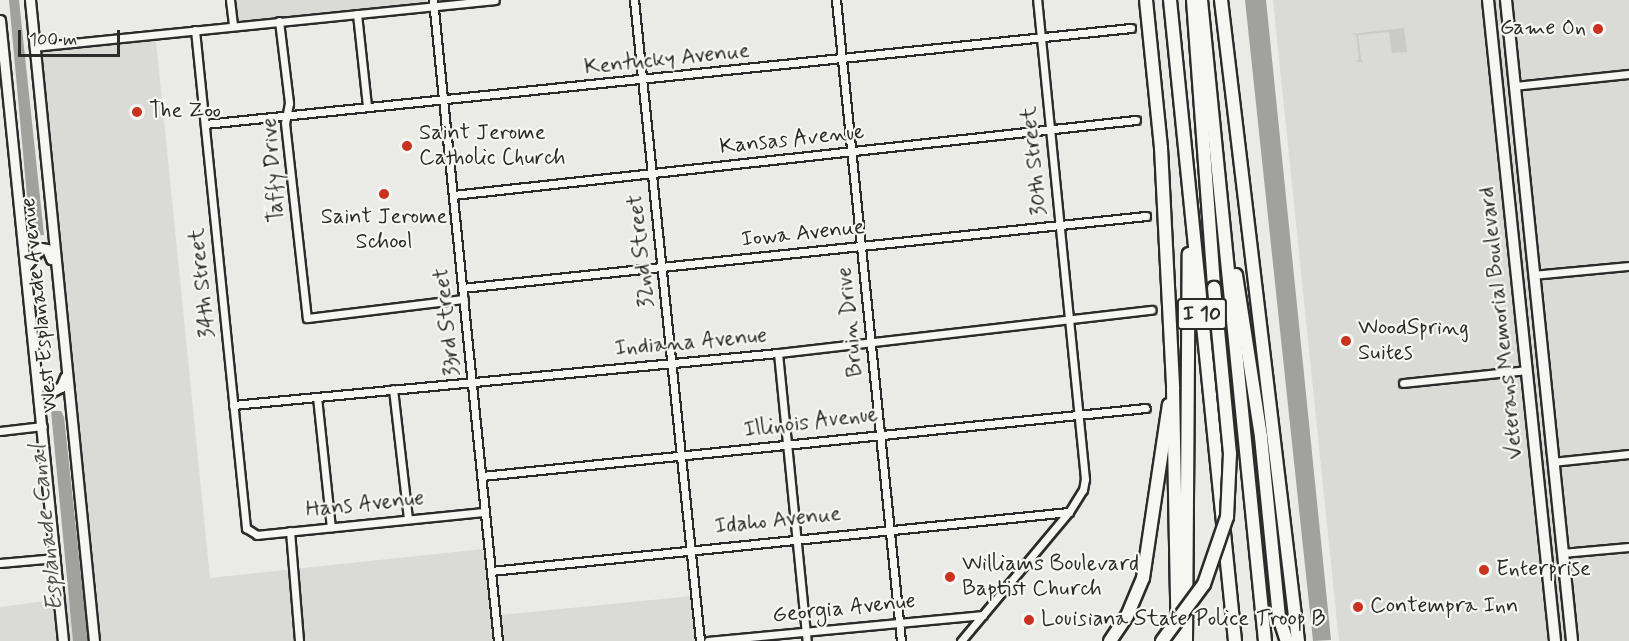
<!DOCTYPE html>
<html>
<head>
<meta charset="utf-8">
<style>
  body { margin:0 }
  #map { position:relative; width:1629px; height:641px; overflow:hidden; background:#eaeae6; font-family:Mynerve,sans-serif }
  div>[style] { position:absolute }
  .built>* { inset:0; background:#dadad6 }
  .green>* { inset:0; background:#cacac7 }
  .water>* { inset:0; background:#a1a19e }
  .roads { filter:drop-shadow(2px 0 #2b2b2b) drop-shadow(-2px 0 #2b2b2b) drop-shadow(0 2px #2b2b2b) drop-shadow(0 -2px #2b2b2b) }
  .street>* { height:7px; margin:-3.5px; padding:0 3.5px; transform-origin:3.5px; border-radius:3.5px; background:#f6f6f2 }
  .secondary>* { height:9px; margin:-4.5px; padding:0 4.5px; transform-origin:4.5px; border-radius:4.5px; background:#f6f6f2 }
  .primary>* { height:10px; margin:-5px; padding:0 5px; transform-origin:5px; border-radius:5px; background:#f6f6f2 }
  .highway>* { height:12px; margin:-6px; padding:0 6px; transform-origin:6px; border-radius:6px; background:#f6f6f2 }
  .bridges { filter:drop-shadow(2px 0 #2b2b2b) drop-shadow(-2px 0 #2b2b2b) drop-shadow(0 2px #2b2b2b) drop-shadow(0 -2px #2b2b2b) }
  .highway-bridge>* { height:12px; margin:-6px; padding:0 6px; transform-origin:6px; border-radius:6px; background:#f6f6f2 }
  .dots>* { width:16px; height:16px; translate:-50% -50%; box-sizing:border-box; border:3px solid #f6f6f2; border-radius:50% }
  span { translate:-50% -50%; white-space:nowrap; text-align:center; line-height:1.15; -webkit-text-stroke:4.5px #f6f6f2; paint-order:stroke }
  .shield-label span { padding:2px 4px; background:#f6f6f2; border:2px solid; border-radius:4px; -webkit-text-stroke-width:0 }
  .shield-label { font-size:21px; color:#2b2b2b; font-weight:700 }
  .poi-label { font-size:22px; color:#2b2b2b }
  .right { translate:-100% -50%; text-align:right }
  .left { translate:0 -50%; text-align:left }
  .street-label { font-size:22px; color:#2b2b2b }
  .water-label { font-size:24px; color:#545453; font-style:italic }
  .scale { position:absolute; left:18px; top:30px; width:102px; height:27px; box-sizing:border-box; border:3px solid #2b2b2b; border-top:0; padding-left:8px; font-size:18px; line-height:21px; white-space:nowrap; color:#2b2b2b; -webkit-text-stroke:4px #f6f6f2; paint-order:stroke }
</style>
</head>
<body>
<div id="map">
  <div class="built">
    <i style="clip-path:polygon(236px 0,427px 0,427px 3px,238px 21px)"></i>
    <i style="clip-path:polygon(1273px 0,1629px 0,1629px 641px,1339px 641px)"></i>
    <i style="clip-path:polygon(155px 31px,210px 578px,483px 549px,491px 616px,692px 596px,697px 641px,0 641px,0 607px,97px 594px,38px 43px)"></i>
  </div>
  <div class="green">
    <i style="clip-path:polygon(1404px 28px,1407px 52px,1392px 53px,1389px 32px,1358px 35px,1361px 59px,1364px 62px,1355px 62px,1359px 59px,1356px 35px,1351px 34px)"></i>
  </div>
  <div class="water">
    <i style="clip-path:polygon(9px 0,19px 0,44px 235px,33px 236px,30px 229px)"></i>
    <i style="clip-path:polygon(1245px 0,1266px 0,1331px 640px,1313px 641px)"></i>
    <i style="clip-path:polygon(51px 411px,61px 411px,64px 417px,88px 641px,73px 641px)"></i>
  </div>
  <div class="roads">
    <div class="street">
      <i style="left:230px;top:0;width:26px;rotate:83deg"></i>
      <i style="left:433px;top:0;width:644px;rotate:84.21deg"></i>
      <i style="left:634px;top:0;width:644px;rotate:84.12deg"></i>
      <i style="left:836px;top:0;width:644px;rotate:84.21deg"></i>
      <i style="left:357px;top:14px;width:93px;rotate:83.8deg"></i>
      <i style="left:279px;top:21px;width:83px;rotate:83deg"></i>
      <i style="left:289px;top:103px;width:20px;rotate:101deg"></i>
      <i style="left:285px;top:123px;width:196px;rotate:83.6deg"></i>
      <i style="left:307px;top:318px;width:158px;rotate:-6.9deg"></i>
      <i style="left:195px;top:30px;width:501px;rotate:84.15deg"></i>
      <i style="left:246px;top:528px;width:13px;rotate:32deg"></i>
      <i style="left:257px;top:535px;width:229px;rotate:-5.8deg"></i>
      <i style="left:34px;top:47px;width:463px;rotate:-5.8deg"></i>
      <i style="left:1514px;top:86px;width:116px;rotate:-6deg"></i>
      <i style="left:205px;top:124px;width:931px;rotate:-5.92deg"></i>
      <i style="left:453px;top:195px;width:687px;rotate:-6.27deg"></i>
      <i style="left:1533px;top:275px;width:96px;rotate:-5.4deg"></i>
      <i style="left:462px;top:288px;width:688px;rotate:-6.01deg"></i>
      <i style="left:778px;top:353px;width:289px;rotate:84.3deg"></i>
      <i style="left:1403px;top:383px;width:124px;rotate:-6deg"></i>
      <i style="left:393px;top:389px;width:131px;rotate:83.4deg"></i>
      <i style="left:317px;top:397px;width:131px;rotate:83.9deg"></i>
      <i style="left:233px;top:405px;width:547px;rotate:-5.45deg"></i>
      <i style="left:778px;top:353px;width:376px;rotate:-6.6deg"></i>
      <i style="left:0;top:431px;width:43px;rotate:-6.6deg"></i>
      <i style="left:1552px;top:462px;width:77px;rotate:-5.9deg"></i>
      <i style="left:482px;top:476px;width:667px;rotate:-5.85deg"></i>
      <i style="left:290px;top:531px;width:110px;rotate:85.3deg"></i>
      <i style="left:1562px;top:553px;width:67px;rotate:-5.1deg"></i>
      <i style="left:0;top:563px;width:56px;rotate:-5.1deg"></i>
      <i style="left:491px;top:571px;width:581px;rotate:-5.83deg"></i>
      <i style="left:708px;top:641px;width:276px;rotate:-5.4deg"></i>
      <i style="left:961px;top:641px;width:168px;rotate:-50.1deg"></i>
      <i style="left:1069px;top:512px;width:26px;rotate:-58deg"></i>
      <i style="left:1083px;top:490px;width:11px;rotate:-80deg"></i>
      <i style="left:1085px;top:479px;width:481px;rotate:-95.7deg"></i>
    </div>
    <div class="secondary">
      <i style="left:30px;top:0;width:644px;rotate:84.3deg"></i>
      <i style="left:0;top:20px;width:624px;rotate:84.21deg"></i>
      <i style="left:27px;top:265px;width:22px;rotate:-51deg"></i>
      <i style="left:41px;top:248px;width:6px;rotate:9deg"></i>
      <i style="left:47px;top:249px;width:11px;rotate:68deg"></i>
      <i style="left:42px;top:376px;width:9px;rotate:77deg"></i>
      <i style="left:44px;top:385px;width:10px;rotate:45deg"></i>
      <i style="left:51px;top:392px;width:11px;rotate:-27deg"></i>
      <i style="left:61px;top:387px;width:11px;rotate:-68deg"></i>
    </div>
    <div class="primary">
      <i style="left:1488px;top:0;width:644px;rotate:84.03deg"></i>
      <i style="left:1506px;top:0;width:644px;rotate:84.12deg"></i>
    </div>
    <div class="highway">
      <i style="left:1146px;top:0;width:149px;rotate:84.2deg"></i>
      <i style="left:1161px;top:148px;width:241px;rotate:87.1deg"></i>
      <i style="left:1173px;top:389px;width:252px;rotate:88.9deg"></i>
      <i style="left:1170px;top:0;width:644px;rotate:84.21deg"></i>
      <i style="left:1193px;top:0;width:289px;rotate:85.8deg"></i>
      <i style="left:1201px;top:0;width:644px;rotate:84.3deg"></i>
      <i style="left:1221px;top:0;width:646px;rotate:83.15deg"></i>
      <i style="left:1236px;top:275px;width:164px;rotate:81.2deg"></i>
      <i style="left:1261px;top:437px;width:181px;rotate:84.3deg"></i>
      <i style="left:1279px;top:617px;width:25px;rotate:72deg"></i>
      <i style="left:1110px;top:641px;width:30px;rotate:-56deg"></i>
      <i style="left:1127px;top:616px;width:41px;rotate:-67.2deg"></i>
      <i style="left:1143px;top:578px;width:175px;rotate:-81.5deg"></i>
      <i style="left:1186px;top:641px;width:387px;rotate:-89.6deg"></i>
    </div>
  </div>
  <div class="bridges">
    <div class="highway-bridge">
      <i style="left:1162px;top:641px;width:71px;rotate:-53.6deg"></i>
      <i style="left:1204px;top:584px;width:71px;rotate:-71.1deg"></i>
      <i style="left:1227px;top:517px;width:63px;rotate:-87.3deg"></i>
      <i style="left:1230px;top:454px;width:167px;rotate:-95.5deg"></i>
    </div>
  </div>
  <div class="dots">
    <i style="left:1598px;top:29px;background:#c8321e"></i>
    <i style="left:137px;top:112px;background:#c8321e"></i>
    <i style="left:407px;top:146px;background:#c8321e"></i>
    <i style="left:384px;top:194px;background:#c8321e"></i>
    <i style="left:1346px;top:341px;background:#c8321e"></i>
    <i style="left:1484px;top:570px;background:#c8321e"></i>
    <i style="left:950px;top:577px;background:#c8321e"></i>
    <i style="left:1358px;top:607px;background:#c8321e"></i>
    <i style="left:1029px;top:620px;background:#c8321e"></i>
  </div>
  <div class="shield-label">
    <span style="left:1202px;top:314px">I 10</span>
  </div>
  <div class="poi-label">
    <span class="right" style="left:1586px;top:29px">Game On</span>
    <span class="left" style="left:149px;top:112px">The Zoo</span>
    <span class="left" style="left:419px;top:146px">Saint Jerome<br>Catholic Church</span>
    <span style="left:384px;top:230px">Saint Jerome<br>School</span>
    <span class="left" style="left:1358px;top:341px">WoodSpring<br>Suites</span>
    <span class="left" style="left:962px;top:577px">Williams Boulevard<br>Baptist Church</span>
    <span class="left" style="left:1496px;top:570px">Enterprise</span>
    <span class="left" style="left:1370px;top:607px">Contempra Inn</span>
    <span class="left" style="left:1041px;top:620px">Louisiana State Police Troop B</span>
  </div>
  <div class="street-label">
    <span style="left:667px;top:60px;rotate:-6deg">Kentucky Avenue</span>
    <span style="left:792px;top:140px;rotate:-6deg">Kansas Avenue</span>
    <span style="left:1035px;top:161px;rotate:-96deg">30th Street</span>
    <span style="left:274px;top:170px;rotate:-94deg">Taffy Drive</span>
    <span style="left:803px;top:234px;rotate:-6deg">Iowa Avenue</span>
    <span style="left:642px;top:251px;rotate:-96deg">32nd Street</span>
    <span style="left:203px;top:283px;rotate:-96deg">34th Street</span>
    <span style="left:40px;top:305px;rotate:-96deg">West Esplanade Avenue</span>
    <span style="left:448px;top:322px;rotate:-96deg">33rd Street</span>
    <span style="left:851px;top:322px;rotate:-96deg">Bruin Drive</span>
    <span style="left:1502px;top:323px;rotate:-96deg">Veterans Memorial Boulevard</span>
    <span style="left:691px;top:343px;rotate:-5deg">Indiana Avenue</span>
    <span style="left:811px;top:423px;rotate:-7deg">Illinois Avenue</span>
    <span style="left:365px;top:505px;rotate:-6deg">Hans Avenue</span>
    <span style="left:778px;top:521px;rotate:-6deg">Idaho Avenue</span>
    <span style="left:844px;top:609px;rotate:-6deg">Georgia Avenue</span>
  </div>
  <div class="water-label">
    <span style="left:47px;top:528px;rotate:-96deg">Esplanade Canal</span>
  </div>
  <div class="scale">100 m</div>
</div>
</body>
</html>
